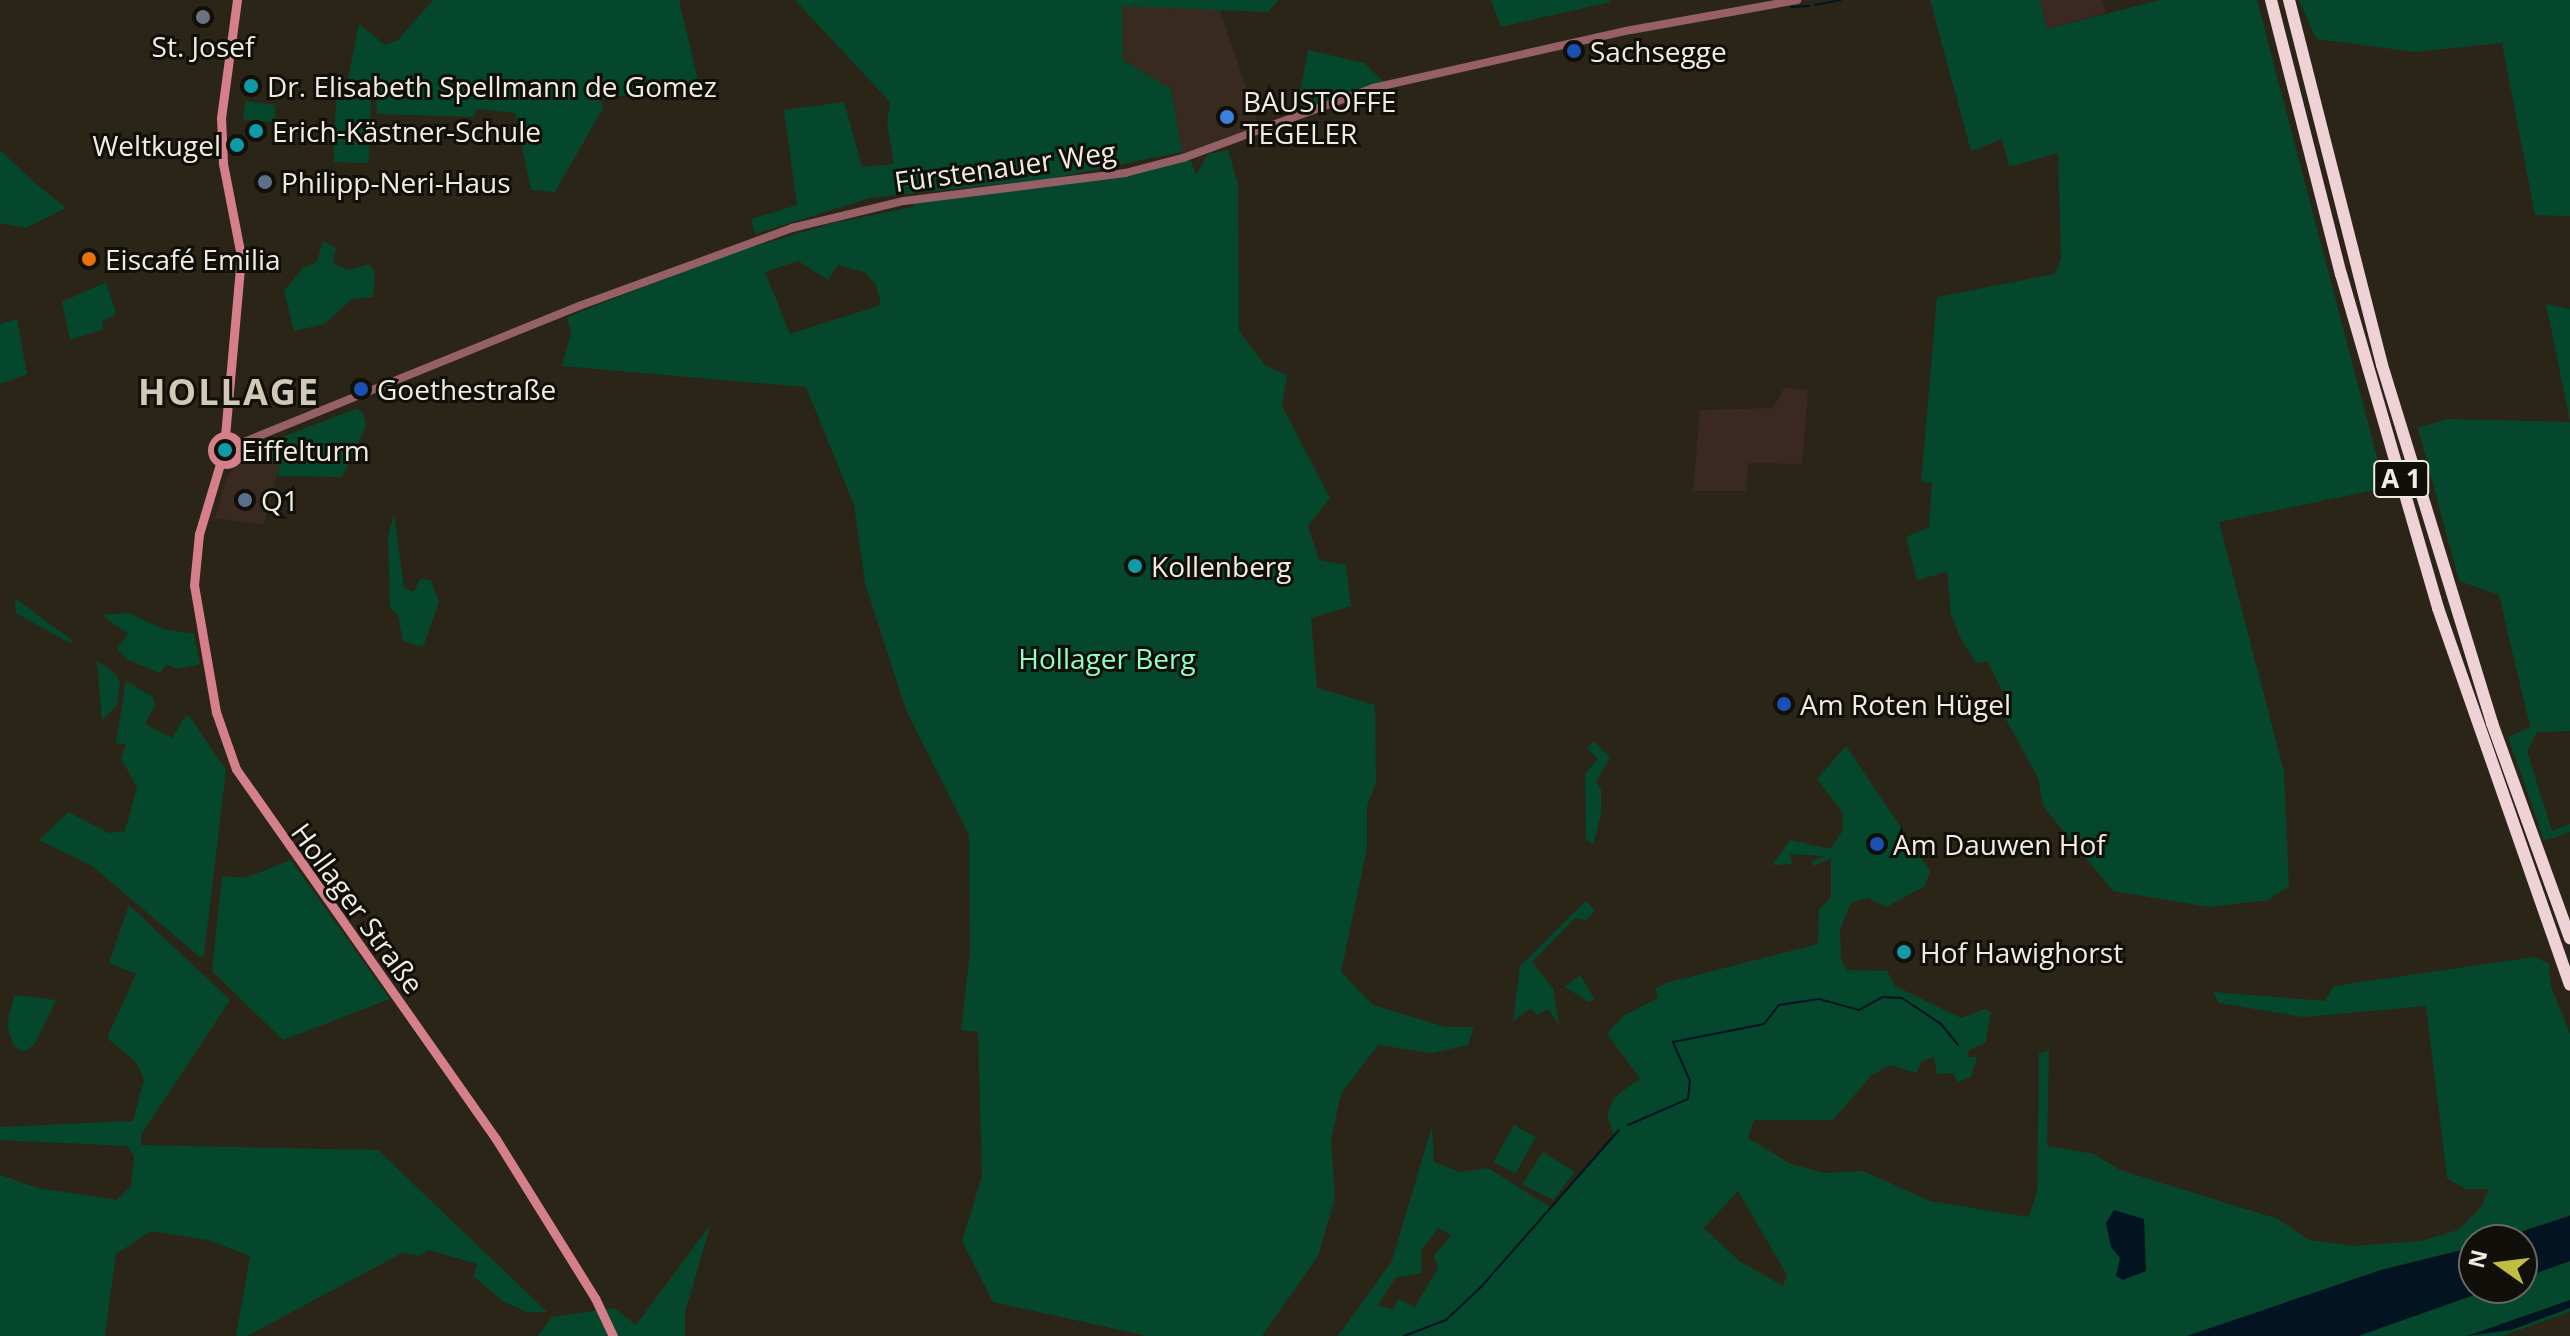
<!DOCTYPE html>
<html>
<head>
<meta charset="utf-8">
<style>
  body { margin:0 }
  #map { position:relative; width:2570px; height:1336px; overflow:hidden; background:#2b2518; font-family:"Open Sans",sans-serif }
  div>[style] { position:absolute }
  .commercial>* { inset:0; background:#392a1f }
  .industrial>* { inset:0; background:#3b2822 }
  .green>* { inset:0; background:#05472c; transform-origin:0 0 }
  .water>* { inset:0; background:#021321 }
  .stream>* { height:2px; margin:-1px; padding:0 1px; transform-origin:1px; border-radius:1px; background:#021321 }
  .tertiary>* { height:8px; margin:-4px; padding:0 4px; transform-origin:4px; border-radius:4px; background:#956066 }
  .secondary>* { height:9px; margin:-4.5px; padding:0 4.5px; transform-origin:4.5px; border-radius:4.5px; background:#d57f8a }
  .secondary>.ring { margin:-4.5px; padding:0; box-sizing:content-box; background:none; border:9px solid #d57f8a; border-radius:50% }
  .motorway>* { height:12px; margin:-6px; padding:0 6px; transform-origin:6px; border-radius:6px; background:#eed2d5 }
  .dots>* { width:22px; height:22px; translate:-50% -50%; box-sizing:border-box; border:4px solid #110f09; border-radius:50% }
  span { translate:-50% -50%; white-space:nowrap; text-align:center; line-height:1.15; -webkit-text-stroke:6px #110f09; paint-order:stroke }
  .shield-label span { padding:2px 6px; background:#110f09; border:2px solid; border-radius:6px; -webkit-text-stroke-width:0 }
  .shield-label { font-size:26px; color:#f0ece4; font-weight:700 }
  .poi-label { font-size:28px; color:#f0ece4 }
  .left { translate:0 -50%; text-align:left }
  .right { translate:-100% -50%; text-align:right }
  .street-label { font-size:28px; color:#f0ece4 }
  .park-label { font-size:28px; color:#92fcc4 }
  .district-label { font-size:36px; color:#d1c9b8; font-weight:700; letter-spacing:2px }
  .north { position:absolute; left:2458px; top:1224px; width:80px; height:80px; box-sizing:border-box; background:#110f09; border:2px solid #6a6761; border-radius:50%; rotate:284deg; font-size:22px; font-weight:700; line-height:32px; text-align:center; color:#f0ece4 }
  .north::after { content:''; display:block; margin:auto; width:28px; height:36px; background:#bfbe41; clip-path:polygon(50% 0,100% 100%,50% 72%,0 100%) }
</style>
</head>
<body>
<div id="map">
  <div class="commercial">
    <i style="clip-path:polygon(1122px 6px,1219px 8px,1260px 129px,1183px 158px,1171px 89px,1123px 60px)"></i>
    <i style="clip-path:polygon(248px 455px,281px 459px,264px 525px,215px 518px,227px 476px)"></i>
  </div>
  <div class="industrial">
    <i style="clip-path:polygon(2040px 0,2102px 0,2106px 13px,2046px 29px)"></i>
    <i style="clip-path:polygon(1784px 388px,1808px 390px,1802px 464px,1748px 463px,1746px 491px,1693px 491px,1700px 410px,1773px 408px)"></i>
  </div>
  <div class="green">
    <i style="clip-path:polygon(433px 0,679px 0,698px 81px,601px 100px,603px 108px,555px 192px,531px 190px,515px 113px,476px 109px,474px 117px,377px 114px,376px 97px,345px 93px,359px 24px,385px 45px,398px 40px)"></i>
    <i style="clip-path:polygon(795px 0,1278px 0,1268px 12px,1122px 6px,1123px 60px,1171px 89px,1182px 152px,1049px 179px,870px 198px,755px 234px,751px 219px,797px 205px,784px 110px,844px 102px,862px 167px,894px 164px,887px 122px,890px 102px)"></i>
    <i style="clip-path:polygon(1491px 0,1609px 0,1610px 2px,1501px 27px)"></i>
    <i style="clip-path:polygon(1930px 0,2040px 0,2047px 29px,2160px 0,2257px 0,2385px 488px,2219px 522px,2284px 772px,2289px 886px,2268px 900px,2209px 907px,2113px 891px,2043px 806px,2038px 778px,1997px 703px,2005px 696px,1987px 661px,1976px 663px,1961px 639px,1951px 614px,1947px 572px,1917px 580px,1906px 537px,1929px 527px,1932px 483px,1921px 482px,1937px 297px,2055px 274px,2061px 259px,2058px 153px,2009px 167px,2002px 139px,1971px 151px)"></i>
    <i style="clip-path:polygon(2299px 0,2570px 0,2570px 216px,2535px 215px,2502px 43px,2415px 52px,2316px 39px)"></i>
    <i style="clip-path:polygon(1308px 50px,1364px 63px,1386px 84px,1306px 110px,1300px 94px)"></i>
    <i style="left:336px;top:98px;width:35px;height:64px;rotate:2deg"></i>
    <i style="clip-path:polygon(245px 101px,275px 105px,275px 122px,243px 120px)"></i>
    <i style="clip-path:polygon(0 150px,36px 184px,66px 208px,26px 228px,0 223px)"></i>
    <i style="clip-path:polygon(evenodd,1228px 150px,1238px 184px,1239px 331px,1266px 366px,1287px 375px,1282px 406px,1330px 498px,1308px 526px,1319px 560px,1346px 565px,1351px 606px,1311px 618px,1317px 688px,1375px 705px,1376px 783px,1367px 806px,1367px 848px,1341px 972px,1373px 1005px,1445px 1027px,1474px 1027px,1468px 1045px,1431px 1053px,1378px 1045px,1341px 1094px,1331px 1140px,1335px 1198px,1318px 1256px,1262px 1336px,1147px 1336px,993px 1302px,962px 1241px,982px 1176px,978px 1032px,961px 1030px,970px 952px,969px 835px,906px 710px,865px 583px,854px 505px,806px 387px,562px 366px,571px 333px,567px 317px,734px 252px,834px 223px,913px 207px,916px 200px,1097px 178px,1189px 156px,1196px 175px,1208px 154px,1228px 150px,798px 261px,828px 280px,838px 265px,864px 272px,876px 284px,881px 305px,790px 334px,765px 272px,798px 261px)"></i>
    <i style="clip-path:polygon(323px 241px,336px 248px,333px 262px,339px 266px,349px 270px,369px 264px,375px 272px,373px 297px,352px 299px,324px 324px,294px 331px,284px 291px,303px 268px,317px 262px)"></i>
    <i style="clip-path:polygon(106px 282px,116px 314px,102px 321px,104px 329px,70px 340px,62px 302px)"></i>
    <i style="clip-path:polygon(2546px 304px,2570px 309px,2570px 421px)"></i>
    <i style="clip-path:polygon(17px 319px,27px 374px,0 384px,0 324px)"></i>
    <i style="clip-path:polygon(356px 409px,363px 412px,366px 426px,342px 477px,277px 476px,281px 459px,248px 455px,253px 448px)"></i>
    <i style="clip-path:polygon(2447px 419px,2570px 422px,2570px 731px,2537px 732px,2527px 751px,2552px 831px,2570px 824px,2570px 832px,2553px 838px,2544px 840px,2508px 737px,2530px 727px,2499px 595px,2459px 581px,2418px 428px)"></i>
    <i style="clip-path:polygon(394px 514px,404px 588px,414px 592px,420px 579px,431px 580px,439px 602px,423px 647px,403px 641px,398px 615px,390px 607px,388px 536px)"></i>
    <i style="clip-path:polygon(15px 598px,72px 640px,71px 644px,16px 613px)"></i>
    <i style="clip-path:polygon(129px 613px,163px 629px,194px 634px,200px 664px,177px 669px,166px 664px,160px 673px,128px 660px,117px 649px,128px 634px,102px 615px)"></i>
    <i style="clip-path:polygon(97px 661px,116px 674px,120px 683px,117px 705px,102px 720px)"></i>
    <i style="clip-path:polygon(126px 681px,153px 697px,155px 705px,145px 724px,172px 738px,186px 715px,190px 717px,226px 770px,204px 955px,200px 957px,92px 866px,39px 840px,68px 812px,109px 833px,125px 831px,137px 788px,121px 758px,126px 744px,116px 743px)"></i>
    <i style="clip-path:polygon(1593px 741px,1610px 757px,1596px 782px,1601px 789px,1601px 814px,1593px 845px,1586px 839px,1585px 774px,1598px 759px,1587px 748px)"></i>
    <i style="clip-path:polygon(evenodd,1846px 746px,1930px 871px,1925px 886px,1886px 907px,1868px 898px,1851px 903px,1840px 929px,1841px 960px,1847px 970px,1887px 971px,1895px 986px,1961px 1018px,1985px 1009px,1991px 1012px,1986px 1042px,1969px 1050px,1967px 1057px,1977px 1057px,1971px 1077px,1958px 1082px,1953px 1073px,1937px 1074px,1934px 1056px,1921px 1062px,1917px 1073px,1890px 1065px,1872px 1075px,1833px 1120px,1754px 1120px,1748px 1138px,1791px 1164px,1825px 1173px,1863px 1171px,1930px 1201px,2029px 1217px,2037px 1191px,2039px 1053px,2049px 1050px,2047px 1146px,2094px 1154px,2120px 1170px,2278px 1219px,2309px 1240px,2353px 1246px,2421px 1241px,2458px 1230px,2481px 1207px,2489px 1189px,2465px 1189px,2447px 1178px,2426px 1006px,2303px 1017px,2219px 1003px,2213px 992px,2325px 1001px,2334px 986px,2535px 957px,2549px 964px,2551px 986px,2570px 1034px,2570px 1215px,2496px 1240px,2474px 1240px,2474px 1247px,2381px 1270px,2187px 1336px,1338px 1336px,1392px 1261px,1432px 1126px,1434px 1162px,1460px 1172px,1488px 1168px,1550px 1207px,1614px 1137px,1607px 1115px,1615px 1097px,1640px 1078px,1607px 1034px,1623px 1016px,1658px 998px,1655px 989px,1666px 983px,1818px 944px,1819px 909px,1831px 898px,1831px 858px,1813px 866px,1812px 861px,1825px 856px,1790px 854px,1792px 864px,1772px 865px,1790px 840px,1830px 849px,1842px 832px,1843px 813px,1817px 779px,1846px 746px,1738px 1191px,1787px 1275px,1783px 1286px,1739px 1261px,1704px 1228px,1738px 1191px,1846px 746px,1438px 1228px,1451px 1235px,1434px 1256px,1438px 1268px,1415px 1307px,1398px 1299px,1393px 1310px,1378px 1305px,1396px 1277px,1422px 1273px,1421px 1251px,1438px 1228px)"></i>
    <i style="clip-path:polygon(291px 860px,390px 999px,283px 1040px,212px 971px,222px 876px,245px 878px)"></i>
    <i style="clip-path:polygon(1586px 901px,1595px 911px,1586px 920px,1575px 918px,1532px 962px,1553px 988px,1559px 1025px,1548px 1009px,1537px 1015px,1531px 1008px,1513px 1021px,1520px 966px)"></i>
    <i style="clip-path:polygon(129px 905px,230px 1000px,141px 1135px,141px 1145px,378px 1150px,547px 1312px,526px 1312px,503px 1301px,474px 1277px,477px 1264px,429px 1250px,419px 1256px,402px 1253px,247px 1336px,236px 1336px,250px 1256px,208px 1240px,151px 1231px,116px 1254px,105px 1336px,0 1336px,0 1175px,38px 1188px,117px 1200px,131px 1186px,134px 1156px,127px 1146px,0 1140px,0 1127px,133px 1121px,144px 1080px,136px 1062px,107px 1038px,136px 974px,109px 963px)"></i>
    <i style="clip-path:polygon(1580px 975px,1594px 999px,1589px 1002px,1565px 987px)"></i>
    <i style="clip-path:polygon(14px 995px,56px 1000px,34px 1045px,23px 1052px,14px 1046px,7px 1025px)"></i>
    <i style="left:1514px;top:1125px;width:25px;height:42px;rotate:29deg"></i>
    <i style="clip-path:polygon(1543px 1152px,1575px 1172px,1553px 1200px,1522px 1184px)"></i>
    <i style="clip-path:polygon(711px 1224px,685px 1312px,685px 1336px,538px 1336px,552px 1317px,614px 1308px,636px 1325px)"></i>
    <i style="clip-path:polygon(2570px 1261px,2570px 1312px,2544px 1321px,2502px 1336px,2358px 1336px,2494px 1288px,2522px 1288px,2522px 1278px)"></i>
  </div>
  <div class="water">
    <i style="clip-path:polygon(2114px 1210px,2144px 1219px,2146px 1271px,2123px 1280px,2116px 1276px,2120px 1258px,2111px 1247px,2106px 1223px)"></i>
    <i style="clip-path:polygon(2570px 1216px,2570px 1261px,2522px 1278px,2522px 1240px,2496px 1240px)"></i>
    <i style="clip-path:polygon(2474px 1247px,2474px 1288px,2494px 1288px,2358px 1336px,2187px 1336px,2381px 1270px)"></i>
    <i style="clip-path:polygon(2570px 1300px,2570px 1308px,2511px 1330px,2467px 1336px)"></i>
  </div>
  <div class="stream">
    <i style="left:1815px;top:5px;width:26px;rotate:-11deg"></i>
    <i style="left:1791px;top:7px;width:18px;rotate:-3deg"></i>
    <i style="left:1628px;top:1125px;width:65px;rotate:-23.4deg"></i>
    <i style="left:1688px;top:1099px;width:18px;rotate:-84deg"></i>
    <i style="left:1690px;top:1081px;width:43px;rotate:-113.6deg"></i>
    <i style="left:1673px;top:1042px;width:93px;rotate:-11.2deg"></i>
    <i style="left:1764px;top:1024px;width:24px;rotate:-52deg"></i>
    <i style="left:1779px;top:1005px;width:40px;rotate:-8.5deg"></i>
    <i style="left:1819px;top:999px;width:41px;rotate:15.4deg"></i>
    <i style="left:1859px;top:1010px;width:26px;rotate:-29deg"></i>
    <i style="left:1882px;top:997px;width:20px;rotate:3deg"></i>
    <i style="left:1902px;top:998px;width:47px;rotate:33.7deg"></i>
    <i style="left:1941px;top:1024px;width:27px;rotate:51deg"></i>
    <i style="left:1404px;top:1336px;width:45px;rotate:-20.9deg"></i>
    <i style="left:1446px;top:1320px;width:48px;rotate:-43.3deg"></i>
    <i style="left:1481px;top:1287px;width:209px;rotate:-48.7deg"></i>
  </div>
  <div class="tertiary">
    <i style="left:239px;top:444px;width:367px;rotate:-22.1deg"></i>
    <i style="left:579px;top:306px;width:227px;rotate:-20.1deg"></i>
    <i style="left:792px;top:228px;width:115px;rotate:-13.6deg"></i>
    <i style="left:904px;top:201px;width:223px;rotate:-7.2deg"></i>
    <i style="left:1125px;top:173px;width:60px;rotate:-14.5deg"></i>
    <i style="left:1183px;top:158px;width:202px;rotate:-20.2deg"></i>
    <i style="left:1373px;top:88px;width:264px;rotate:-12.7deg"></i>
    <i style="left:1631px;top:30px;width:169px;rotate:-10.2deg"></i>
  </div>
  <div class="secondary">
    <i class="ring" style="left:212px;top:436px;width:19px;height:19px"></i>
    <i style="left:225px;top:436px;width:181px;rotate:-84.9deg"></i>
    <i style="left:241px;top:256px;width:95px;rotate:-101deg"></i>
    <i style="left:223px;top:163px;width:45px;rotate:-92.5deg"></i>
    <i style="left:221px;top:118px;width:119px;rotate:-82.3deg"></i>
    <i style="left:220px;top:464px;width:73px;rotate:106.7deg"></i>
    <i style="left:199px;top:534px;width:51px;rotate:95.6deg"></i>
    <i style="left:194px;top:585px;width:129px;rotate:80.2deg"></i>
    <i style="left:216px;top:712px;width:60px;rotate:70.7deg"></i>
    <i style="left:236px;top:769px;width:452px;rotate:54.9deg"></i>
    <i style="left:496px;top:1139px;width:187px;rotate:58.1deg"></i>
    <i style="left:595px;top:1298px;width:42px;rotate:64.7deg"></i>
  </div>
  <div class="motorway">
    <i style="left:2271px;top:0;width:283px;rotate:75.7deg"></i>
    <i style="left:2341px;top:274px;width:348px;rotate:73.8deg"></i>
    <i style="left:2438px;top:608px;width:399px;rotate:70.7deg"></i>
    <i style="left:2289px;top:0;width:377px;rotate:75.7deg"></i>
    <i style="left:2382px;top:365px;width:375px;rotate:72.9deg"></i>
    <i style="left:2492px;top:723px;width:229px;rotate:70.1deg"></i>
  </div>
  <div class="dots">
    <i style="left:203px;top:17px;background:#6b7280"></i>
    <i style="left:1574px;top:51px;background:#1a4fb4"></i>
    <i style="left:251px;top:86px;background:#0f9aa8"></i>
    <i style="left:1227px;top:117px;background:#3f7fe0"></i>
    <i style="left:256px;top:131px;background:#0f9aa8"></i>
    <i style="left:237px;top:145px;background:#0f9aa8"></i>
    <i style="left:265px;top:182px;background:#5c6f8a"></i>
    <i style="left:89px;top:259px;background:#e8710a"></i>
    <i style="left:361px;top:389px;background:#1a4fb4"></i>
    <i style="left:225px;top:450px;background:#0f9aa8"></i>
    <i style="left:245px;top:500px;background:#5c6f8a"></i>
    <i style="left:1135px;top:566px;background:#0f9aa8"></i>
    <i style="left:1784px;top:704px;background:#1a4fb4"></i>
    <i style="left:1877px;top:844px;background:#1a4fb4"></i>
    <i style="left:1904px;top:952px;background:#0f9aa8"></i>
  </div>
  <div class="shield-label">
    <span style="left:2401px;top:479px">A 1</span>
  </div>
  <div class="poi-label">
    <span style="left:203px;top:46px">St. Josef</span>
    <span class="left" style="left:1590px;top:51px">Sachsegge</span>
    <span class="left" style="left:267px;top:86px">Dr. Elisabeth Spellmann de Gomez</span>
    <span class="left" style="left:1243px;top:117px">BAUSTOFFE<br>TEGELER</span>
    <span class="left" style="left:272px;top:131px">Erich-Kästner-Schule</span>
    <span class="right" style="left:221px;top:145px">Weltkugel</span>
    <span class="left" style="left:281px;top:182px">Philipp-Neri-Haus</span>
    <span class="left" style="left:105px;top:259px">Eiscafé Emilia</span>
    <span class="left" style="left:377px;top:389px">Goethestraße</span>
    <span class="left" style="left:241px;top:450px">Eiffelturm</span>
    <span class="left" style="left:261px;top:500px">Q1</span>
    <span class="left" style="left:1151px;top:566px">Kollenberg</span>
    <span class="left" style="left:1800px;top:704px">Am Roten Hügel</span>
    <span class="left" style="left:1893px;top:844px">Am Dauwen Hof</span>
    <span class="left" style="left:1920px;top:952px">Hof Hawighorst</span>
  </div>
  <div class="street-label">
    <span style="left:1005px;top:166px;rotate:-8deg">Fürstenauer Weg</span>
    <span style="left:358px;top:908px;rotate:54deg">Hollager Straße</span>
  </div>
  <div class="park-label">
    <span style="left:1107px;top:658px">Hollager Berg</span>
  </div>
  <div class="district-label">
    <span style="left:229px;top:392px">HOLLAGE</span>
  </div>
  <div class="north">N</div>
</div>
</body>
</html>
